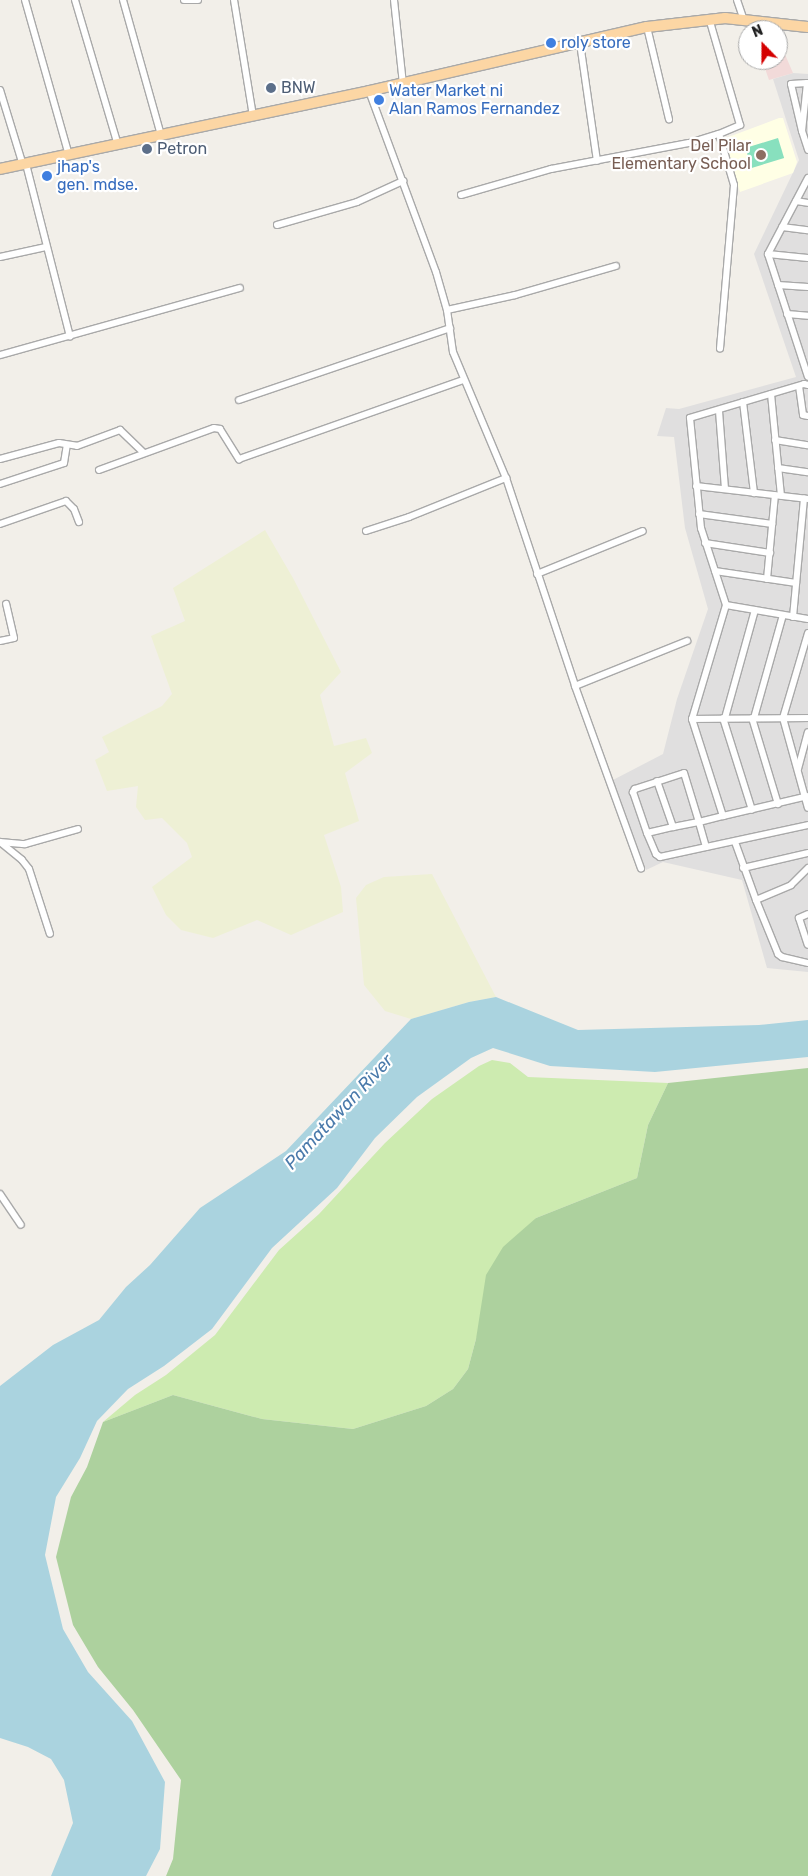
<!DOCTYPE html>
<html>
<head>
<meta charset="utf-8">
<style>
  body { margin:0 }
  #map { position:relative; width:808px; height:1876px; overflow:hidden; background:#f2efe9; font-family:Rubik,sans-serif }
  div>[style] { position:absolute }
  .residential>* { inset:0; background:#e0dfdf }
  .commercial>* { inset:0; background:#f2dad9 }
  .education>* { inset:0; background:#ffffe5 }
  .farmland>* { inset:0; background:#eef0d5 }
  .grass>* { inset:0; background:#cdebb0 }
  .forest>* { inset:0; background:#add19e }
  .pitch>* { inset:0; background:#88e0be; transform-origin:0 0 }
  .water>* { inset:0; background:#aad3df }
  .roads { filter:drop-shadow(1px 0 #a9a9a9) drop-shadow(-1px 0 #a9a9a9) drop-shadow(0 1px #a9a9a9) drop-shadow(0 -1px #a9a9a9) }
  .minor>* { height:6px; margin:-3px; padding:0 3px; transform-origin:3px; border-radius:3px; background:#fff }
  .primary>* { height:10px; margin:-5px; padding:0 5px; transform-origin:5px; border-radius:5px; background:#fcd6a4 }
  .dots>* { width:14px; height:14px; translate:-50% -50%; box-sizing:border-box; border:2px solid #fff; border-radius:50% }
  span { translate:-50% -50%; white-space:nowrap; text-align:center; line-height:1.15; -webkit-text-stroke:4.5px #fff; paint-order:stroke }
  .shop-label { font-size:16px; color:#366cbe }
  .left { translate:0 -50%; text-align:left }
  .service-label { font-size:16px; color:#4e5e75 }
  .education-label { font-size:16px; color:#785e54 }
  .right { translate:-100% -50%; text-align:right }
  .water-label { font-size:18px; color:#4a7aab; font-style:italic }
  .north { position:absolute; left:738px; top:20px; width:50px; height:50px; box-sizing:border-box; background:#fff; border:1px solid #a7a7a7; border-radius:50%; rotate:338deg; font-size:14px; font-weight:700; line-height:20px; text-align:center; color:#222 }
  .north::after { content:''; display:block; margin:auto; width:18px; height:22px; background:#d40000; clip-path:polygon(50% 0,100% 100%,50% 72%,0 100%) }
</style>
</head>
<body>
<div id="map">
  <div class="residential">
    <i style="clip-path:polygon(793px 73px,808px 74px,808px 972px,767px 968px,742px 880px,663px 862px,646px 870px,613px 780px,663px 754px,677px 699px,708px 609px,685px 528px,674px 437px,657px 436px,666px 408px,679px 409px,796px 377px,754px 254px,799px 160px,773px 79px)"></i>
  </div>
  <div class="commercial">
    <i style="clip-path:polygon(778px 38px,793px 73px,769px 80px,762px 60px,778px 60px)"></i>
  </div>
  <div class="education">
    <i style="clip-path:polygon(779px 118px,783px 118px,797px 162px,793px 173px,740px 192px,723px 139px)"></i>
  </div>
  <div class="farmland">
    <i style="clip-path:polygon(265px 530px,293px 578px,341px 672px,320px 695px,334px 746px,366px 738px,372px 753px,345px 773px,359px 821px,324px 835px,341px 887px,343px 912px,291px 935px,257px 920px,213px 938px,181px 930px,166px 915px,152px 887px,192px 857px,187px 843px,162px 818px,145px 820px,136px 807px,138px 786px,107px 791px,95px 760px,109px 752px,102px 737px,162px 706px,172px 694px,151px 636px,185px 621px,173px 588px)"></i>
    <i style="clip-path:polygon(432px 874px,496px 997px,469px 1002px,411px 1019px,385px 1011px,364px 985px,356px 898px,366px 885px,384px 877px)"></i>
  </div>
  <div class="grass">
    <i style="clip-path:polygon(492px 1060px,510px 1063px,528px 1077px,668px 1083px,648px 1125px,637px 1178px,536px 1218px,476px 1339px,468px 1369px,453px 1389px,426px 1406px,353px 1429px,262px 1419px,173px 1395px,103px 1422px,135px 1395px,166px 1375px,215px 1335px,279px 1250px,319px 1214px,385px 1143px,432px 1099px,479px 1066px)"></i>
  </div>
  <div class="forest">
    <i style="clip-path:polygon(808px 1068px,808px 1876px,166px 1876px,173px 1859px,181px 1780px,133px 1710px,98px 1667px,73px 1625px,56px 1557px,71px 1497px,87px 1467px,103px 1422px,173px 1395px,262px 1419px,353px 1429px,426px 1406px,453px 1389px,468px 1369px,476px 1339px,486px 1275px,503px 1247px,536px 1218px,637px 1178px,648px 1125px,668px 1083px)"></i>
  </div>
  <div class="pitch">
    <i style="left:778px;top:138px;width:21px;height:34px;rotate:73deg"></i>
  </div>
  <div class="water">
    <i style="clip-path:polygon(496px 997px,578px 1030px,759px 1025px,808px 1020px,808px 1057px,655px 1072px,550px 1066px,493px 1048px,471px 1058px,417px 1097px,375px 1138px,337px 1188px,272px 1248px,212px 1329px,164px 1366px,128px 1389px,97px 1421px,80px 1458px,56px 1497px,45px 1555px,63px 1629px,88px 1672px,132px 1721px,165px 1782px,160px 1849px,146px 1876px,51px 1876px,73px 1823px,64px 1780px,51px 1759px,28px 1747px,0 1738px,0 1386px,53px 1345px,99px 1320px,126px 1287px,150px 1265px,200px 1208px,286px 1151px,411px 1019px,469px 1002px)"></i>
  </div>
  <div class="roads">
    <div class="minor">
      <i style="left:25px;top:0;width:162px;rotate:74.2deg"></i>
      <i style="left:75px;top:0;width:151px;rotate:73.5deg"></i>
      <i style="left:123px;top:0;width:140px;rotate:74.3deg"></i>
      <i style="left:184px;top:0;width:14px"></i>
      <i style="left:234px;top:0;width:118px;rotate:80.7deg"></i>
      <i style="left:394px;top:0;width:84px;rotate:83.9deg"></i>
      <i style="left:737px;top:0;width:21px;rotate:71deg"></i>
      <i style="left:647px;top:27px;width:95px;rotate:76.6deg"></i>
      <i style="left:580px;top:43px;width:119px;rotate:81.8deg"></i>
      <i style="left:807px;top:83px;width:48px;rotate:95.9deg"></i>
      <i style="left:802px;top:131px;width:48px;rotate:-103.2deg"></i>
      <i style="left:791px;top:84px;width:16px;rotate:-4deg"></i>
      <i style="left:0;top:90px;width:78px;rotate:73deg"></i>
      <i style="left:369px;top:91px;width:193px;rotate:69.7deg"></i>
      <i style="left:436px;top:272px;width:40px;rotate:74deg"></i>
      <i style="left:447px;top:310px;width:42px;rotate:81.9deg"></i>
      <i style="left:453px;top:352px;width:137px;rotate:67.2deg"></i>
      <i style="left:506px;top:478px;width:219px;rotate:71.6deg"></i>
      <i style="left:575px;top:686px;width:194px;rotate:70.1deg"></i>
      <i style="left:802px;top:131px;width:20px;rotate:72deg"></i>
      <i style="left:719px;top:134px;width:53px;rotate:73.6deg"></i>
      <i style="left:734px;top:185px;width:164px;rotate:94.9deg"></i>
      <i style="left:26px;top:164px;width:178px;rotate:75.7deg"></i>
      <i style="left:808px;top:178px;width:86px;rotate:117.8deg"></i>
      <i style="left:768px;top:254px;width:40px;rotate:5.7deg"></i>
      <i style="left:461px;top:195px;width:94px;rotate:-16.1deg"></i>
      <i style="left:551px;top:169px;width:140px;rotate:-10.7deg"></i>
      <i style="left:689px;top:143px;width:31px;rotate:-17deg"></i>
      <i style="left:719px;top:134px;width:23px;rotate:-23deg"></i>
      <i style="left:740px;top:125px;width:111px;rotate:-106.2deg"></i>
      <i style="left:796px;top:201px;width:12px;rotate:9deg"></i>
      <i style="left:277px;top:225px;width:83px;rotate:-16deg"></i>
      <i style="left:357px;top:202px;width:51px;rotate:-24.5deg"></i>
      <i style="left:782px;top:227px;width:26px;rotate:7deg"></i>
      <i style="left:768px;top:254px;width:129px;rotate:72deg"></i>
      <i style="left:0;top:257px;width:47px;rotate:-12.3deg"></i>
      <i style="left:778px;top:285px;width:30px;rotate:4deg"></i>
      <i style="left:447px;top:310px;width:70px;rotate:-12.4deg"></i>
      <i style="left:515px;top:295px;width:105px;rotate:-16deg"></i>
      <i style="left:787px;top:314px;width:21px;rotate:5deg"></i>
      <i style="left:0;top:355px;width:249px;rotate:-15.6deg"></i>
      <i style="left:808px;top:385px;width:4px;rotate:-166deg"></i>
      <i style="left:804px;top:384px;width:119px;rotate:163.4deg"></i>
      <i style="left:690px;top:418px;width:111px;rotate:84.3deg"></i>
      <i style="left:701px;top:528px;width:81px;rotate:72deg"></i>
      <i style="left:726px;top:605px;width:119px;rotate:106.6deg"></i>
      <i style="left:692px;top:719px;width:116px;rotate:-0.5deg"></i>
      <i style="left:799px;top:386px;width:29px;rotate:82deg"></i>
      <i style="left:803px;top:415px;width:5px;rotate:11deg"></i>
      <i style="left:771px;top:394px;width:102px;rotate:84.4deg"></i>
      <i style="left:239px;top:400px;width:223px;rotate:-18.8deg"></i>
      <i style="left:743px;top:402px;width:92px;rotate:83.1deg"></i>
      <i style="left:719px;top:411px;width:78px;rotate:85.6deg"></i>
      <i style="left:775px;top:440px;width:33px;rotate:9deg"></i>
      <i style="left:0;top:459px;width:61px;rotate:-15.2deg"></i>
      <i style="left:59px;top:443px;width:18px;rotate:9deg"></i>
      <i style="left:77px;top:446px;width:46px;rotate:-20.4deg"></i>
      <i style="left:120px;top:430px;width:33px;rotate:44deg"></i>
      <i style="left:778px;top:468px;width:30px;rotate:8deg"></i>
      <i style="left:99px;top:470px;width:122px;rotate:-20.1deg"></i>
      <i style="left:214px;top:428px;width:6px;rotate:9deg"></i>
      <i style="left:220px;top:429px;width:36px;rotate:58deg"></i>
      <i style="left:239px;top:459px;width:238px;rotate:-19.4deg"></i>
      <i style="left:0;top:484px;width:67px;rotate:-18.2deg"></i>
      <i style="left:64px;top:463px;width:18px;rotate:-81deg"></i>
      <i style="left:696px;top:486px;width:113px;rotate:6.6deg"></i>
      <i style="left:699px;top:514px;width:74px;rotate:7.8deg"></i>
      <i style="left:0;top:524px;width:70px;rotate:-19.2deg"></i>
      <i style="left:66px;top:501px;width:11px;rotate:45deg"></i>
      <i style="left:74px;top:509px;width:14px;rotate:69deg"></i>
      <i style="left:366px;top:531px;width:45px;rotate:-18deg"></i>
      <i style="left:409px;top:517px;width:105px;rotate:-21.9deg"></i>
      <i style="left:705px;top:543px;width:66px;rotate:8.7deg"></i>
      <i style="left:715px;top:571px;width:82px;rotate:8.4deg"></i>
      <i style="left:537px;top:574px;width:114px;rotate:-22.1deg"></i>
      <i style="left:767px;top:579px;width:84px;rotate:-84.6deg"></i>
      <i style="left:726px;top:605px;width:83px;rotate:9.7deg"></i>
      <i style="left:793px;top:617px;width:119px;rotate:-84.7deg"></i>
      <i style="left:808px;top:633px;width:89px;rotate:106.4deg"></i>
      <i style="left:783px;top:718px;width:93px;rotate:74.5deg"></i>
      <i style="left:0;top:641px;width:14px;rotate:-12deg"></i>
      <i style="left:14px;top:638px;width:35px;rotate:-103deg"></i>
      <i style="left:575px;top:686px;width:121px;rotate:-21.9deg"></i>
      <i style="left:723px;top:718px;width:96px;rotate:72.5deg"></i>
      <i style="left:725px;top:718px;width:112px;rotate:-74.5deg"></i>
      <i style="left:752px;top:718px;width:90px;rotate:73.2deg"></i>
      <i style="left:754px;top:718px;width:107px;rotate:-74.3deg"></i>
      <i style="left:692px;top:719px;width:102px;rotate:72.3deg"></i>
      <i style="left:798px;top:769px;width:38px;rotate:-75deg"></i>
      <i style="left:657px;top:781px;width:49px;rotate:70.8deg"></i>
      <i style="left:647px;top:833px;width:23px;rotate:67deg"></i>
      <i style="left:656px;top:854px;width:5px;rotate:37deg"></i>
      <i style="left:660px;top:857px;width:151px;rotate:-12.2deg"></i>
      <i style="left:0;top:842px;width:28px;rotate:39deg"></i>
      <i style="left:22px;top:860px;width:11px;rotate:52deg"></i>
      <i style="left:29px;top:869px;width:68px;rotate:72.1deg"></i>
      <i style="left:0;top:842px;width:25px;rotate:5deg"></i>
      <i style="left:25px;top:844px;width:55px;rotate:-15.8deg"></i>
      <i style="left:735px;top:842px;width:62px;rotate:70.1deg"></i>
      <i style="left:756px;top:900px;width:38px;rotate:-23deg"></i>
      <i style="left:791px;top:885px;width:24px;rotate:-45deg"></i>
      <i style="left:706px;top:847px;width:26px;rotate:-106deg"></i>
      <i style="left:699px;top:822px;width:51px;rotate:-107deg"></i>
      <i style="left:684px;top:773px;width:52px;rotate:161.9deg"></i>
      <i style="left:635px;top:789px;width:4px;rotate:124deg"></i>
      <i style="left:633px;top:792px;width:43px;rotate:71.1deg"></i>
      <i style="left:647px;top:833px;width:27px;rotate:-13deg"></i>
      <i style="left:673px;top:827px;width:26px;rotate:-11deg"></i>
      <i style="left:699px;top:822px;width:25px;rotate:-14deg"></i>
      <i style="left:723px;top:816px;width:87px;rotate:-13.2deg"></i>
      <i style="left:743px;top:868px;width:67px;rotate:-13deg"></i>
      <i style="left:756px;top:900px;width:58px;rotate:67.8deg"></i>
      <i style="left:778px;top:954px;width:5px;rotate:37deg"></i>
      <i style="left:782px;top:957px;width:27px;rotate:13deg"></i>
      <i style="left:808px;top:914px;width:10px;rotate:156deg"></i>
      <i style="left:799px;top:918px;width:28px;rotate:72deg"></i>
      <i style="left:0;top:1194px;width:37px;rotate:56deg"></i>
    </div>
    <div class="primary">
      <i style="left:0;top:169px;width:377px;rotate:-11.9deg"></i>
      <i style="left:369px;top:91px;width:285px;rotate:-13deg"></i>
      <i style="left:647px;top:27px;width:79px;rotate:-6.6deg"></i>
      <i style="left:725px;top:18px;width:83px;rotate:6.2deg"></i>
    </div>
  </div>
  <div class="dots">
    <i style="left:551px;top:43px;background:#3f7fe0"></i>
    <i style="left:271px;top:88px;background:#5c6f8a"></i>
    <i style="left:379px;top:100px;background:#3f7fe0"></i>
    <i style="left:147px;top:149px;background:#5c6f8a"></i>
    <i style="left:761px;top:155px;background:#8d6e63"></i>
    <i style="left:47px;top:176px;background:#3f7fe0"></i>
  </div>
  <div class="shop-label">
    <span class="left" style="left:561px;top:43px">roly store</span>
    <span class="left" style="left:389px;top:100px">Water Market ni<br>Alan Ramos Fernandez</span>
    <span class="left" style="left:57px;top:176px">jhap's<br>gen. mdse.</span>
  </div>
  <div class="service-label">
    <span class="left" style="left:281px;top:88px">BNW</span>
    <span class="left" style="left:157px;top:149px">Petron</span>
  </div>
  <div class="education-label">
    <span class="right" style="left:751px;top:155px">Del Pilar<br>Elementary School</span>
  </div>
  <div class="water-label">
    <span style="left:339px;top:1112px;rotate:-47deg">Pamatawan River</span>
  </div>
  <div class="north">N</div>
</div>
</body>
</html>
